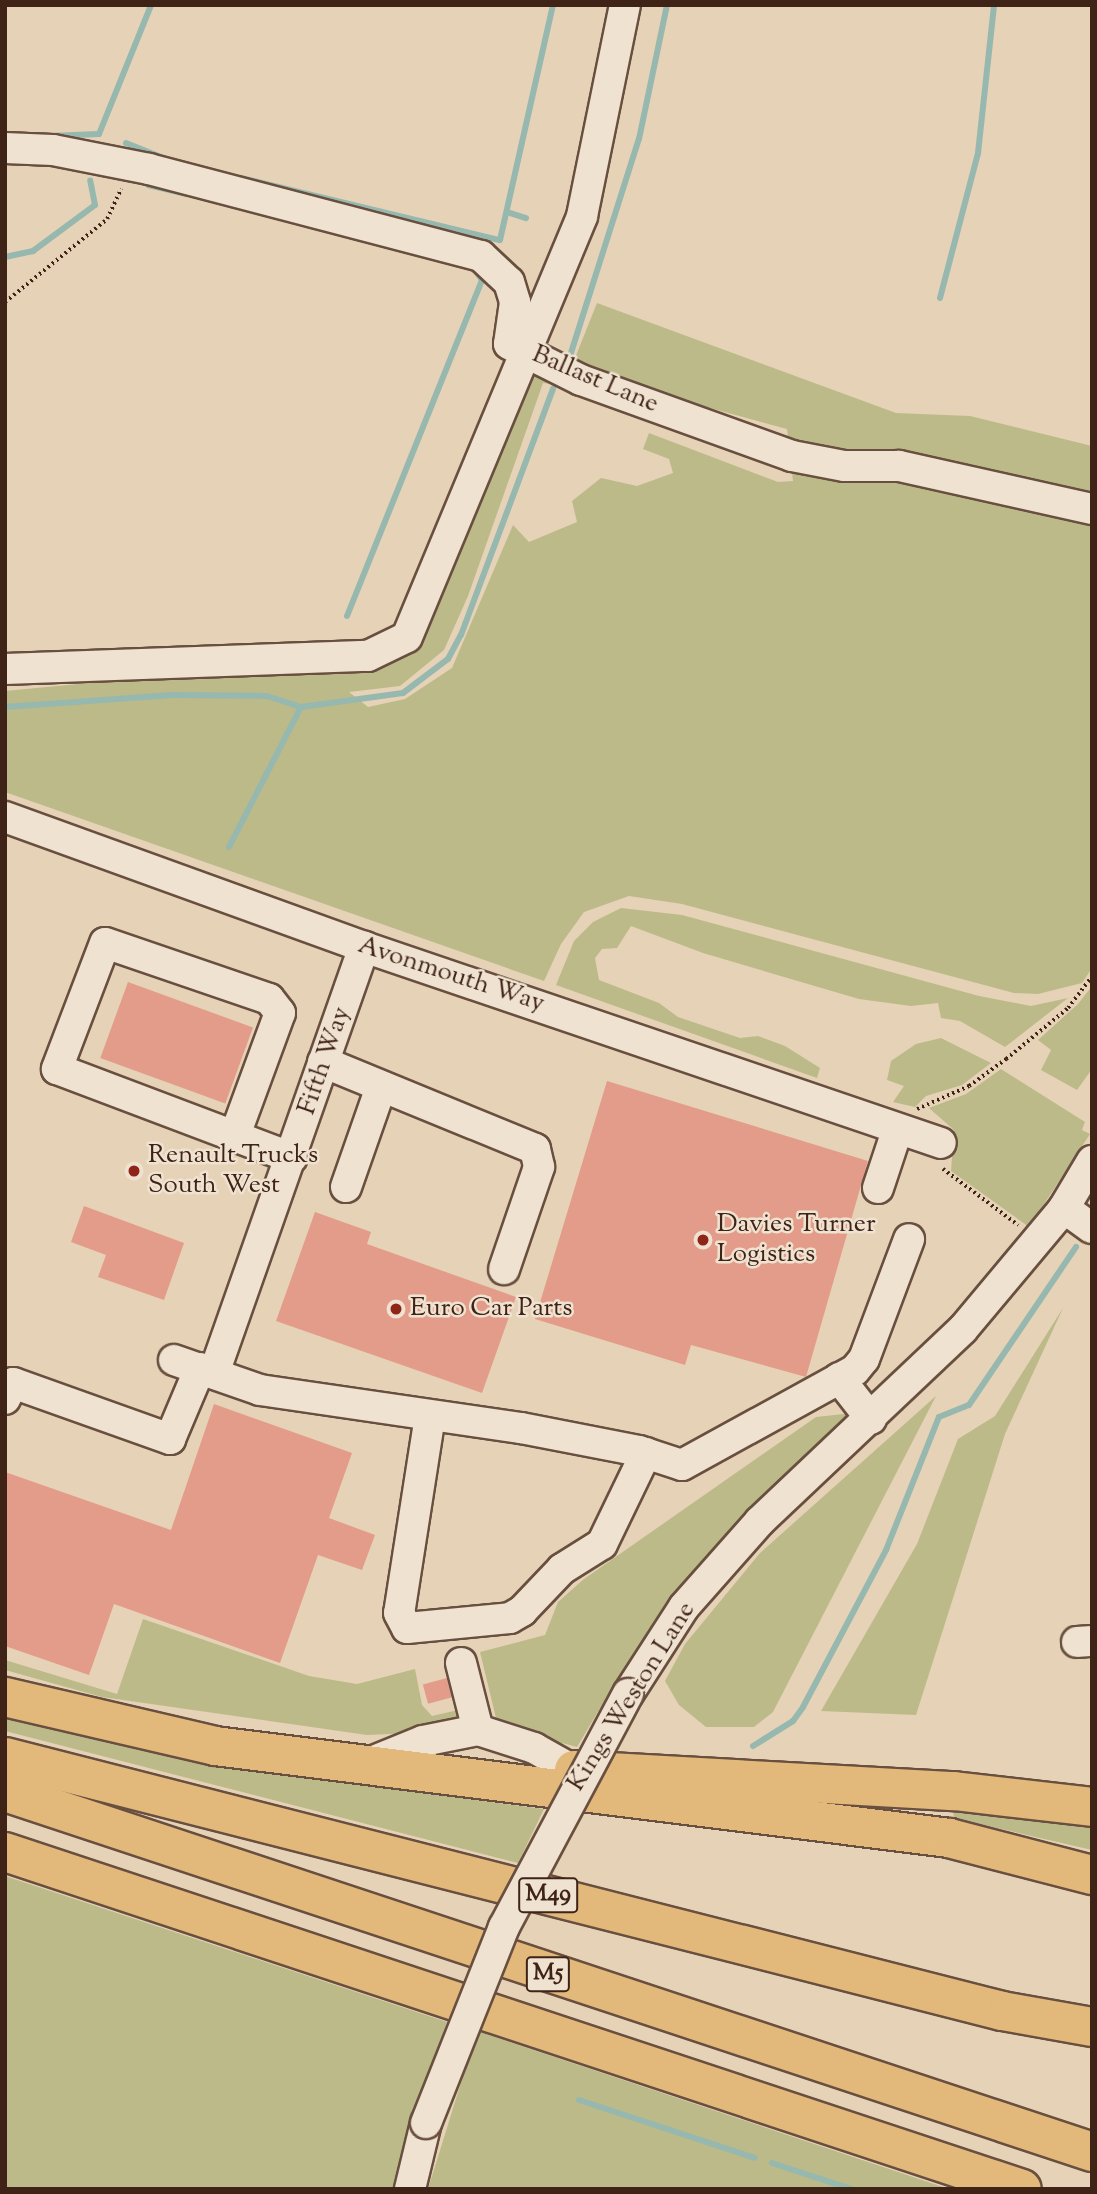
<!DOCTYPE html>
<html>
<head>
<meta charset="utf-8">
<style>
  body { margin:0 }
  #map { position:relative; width:1097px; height:2194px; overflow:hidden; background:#e6d2b6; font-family:"Sorts Mill Goudy",serif }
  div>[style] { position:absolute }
  .green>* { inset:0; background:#bcba89 }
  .stream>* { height:6px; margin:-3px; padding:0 3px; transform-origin:3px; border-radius:3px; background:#96b8ae }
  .building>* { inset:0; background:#e39c89; transform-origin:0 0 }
  .path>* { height:3.5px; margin-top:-1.75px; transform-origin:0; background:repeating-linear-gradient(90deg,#3f2317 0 2px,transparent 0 5.5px) }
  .roads { filter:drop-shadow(2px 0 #694f3f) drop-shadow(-2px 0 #694f3f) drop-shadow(0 2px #694f3f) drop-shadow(0 -2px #694f3f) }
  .minor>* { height:30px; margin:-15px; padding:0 15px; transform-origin:15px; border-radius:15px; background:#efe2d0 }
  .highway>* { height:38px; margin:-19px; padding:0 19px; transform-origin:19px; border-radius:19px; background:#e3b97b }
  .bridges { filter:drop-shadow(2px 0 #694f3f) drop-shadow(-2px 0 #694f3f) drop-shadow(0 2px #694f3f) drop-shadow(0 -2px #694f3f) }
  .minor-bridge>* { height:30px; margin:-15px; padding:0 15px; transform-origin:15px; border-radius:15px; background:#efe2d0 }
  .dots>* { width:19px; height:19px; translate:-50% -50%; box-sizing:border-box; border:4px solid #efe2d0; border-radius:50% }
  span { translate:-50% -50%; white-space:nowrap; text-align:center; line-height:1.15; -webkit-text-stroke:5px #efe2d0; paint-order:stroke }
  .shield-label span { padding:2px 5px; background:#efe2d0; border:2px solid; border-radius:5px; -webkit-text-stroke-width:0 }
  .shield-label { font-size:24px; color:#3f2317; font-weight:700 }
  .street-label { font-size:26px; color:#3f2317 }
  .poi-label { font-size:26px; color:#3f2317 }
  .left { translate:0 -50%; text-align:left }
  .frame { position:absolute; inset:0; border:7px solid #3f2317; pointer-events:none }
</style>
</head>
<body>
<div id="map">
  <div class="green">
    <i style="clip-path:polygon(597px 303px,896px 413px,970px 416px,1092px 446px,1092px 968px,1082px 983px,1038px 994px,1014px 993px,682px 904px,629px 896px,584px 912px,561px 944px,544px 981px,5px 792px,5px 691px,152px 677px,372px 671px,411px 652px,427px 632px,536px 366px,562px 385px,543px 383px,468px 596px,444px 650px,400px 686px,349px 692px,368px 707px,405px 699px,452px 668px,513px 525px,529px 542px,577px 522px,572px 501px,601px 478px,637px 486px,673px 473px,669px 459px,643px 449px,649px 433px,778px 482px,793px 481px,787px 429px,597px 377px,573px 363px)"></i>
    <i style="clip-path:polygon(621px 908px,682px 915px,979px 996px,1031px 1006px,1068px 998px,1005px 1047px,960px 1021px,941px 1018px,938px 1003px,911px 1006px,859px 999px,703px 953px,631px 926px,617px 948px,602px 949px,595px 958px,599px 980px,659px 1003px,678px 1017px,740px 1038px,758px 1036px,785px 1046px,820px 1068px,817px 1078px,556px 985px,574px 941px,593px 922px)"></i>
    <i style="clip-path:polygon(1092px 986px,1092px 1069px,1077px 1090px,1041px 1070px,1051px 1050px,1038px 1040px,1078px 1004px)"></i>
    <i style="clip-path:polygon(941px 1038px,991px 1063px,962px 1085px,926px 1096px,915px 1107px,893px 1102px,904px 1086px,887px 1080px,891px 1061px,916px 1044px)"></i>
    <i style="clip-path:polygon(1001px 1069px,1085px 1122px,1082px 1130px,1090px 1134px,1029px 1227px,951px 1171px,954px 1130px,929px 1108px,966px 1094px)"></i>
    <i style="clip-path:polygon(1063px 1308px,1005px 1434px,916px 1715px,821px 1711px,917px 1544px,958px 1439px,995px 1416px)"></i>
    <i style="clip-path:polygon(936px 1396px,773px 1712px,754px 1727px,706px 1727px,679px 1705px,665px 1681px,685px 1644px,760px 1553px)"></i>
    <i style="clip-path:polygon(853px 1413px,684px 1589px,619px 1676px,577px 1747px,484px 1722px,496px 1718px,480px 1652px,545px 1635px,558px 1602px,584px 1579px,816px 1417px)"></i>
    <i style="clip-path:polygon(143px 1619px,309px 1676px,357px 1684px,415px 1669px,422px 1705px,432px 1716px,458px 1710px,466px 1725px,435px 1732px,367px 1735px,102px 1697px,5px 1670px,5px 1660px,117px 1694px)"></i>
    <i style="clip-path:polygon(5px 1711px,277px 1773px,544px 1809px,518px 1863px,5px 1731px)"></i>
    <i style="clip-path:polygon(953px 1810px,1092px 1828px,1092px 1850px,954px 1818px)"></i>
    <i style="clip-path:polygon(5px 1876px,447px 2022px,394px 2189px,5px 2189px)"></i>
    <i style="clip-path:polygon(477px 2031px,949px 2189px,428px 2189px)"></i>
  </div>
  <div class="stream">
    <i style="left:49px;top:136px;width:50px;rotate:-2.3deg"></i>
    <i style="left:99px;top:134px;width:139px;rotate:-68deg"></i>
    <i style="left:126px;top:143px;width:43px;rotate:21.8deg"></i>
    <i style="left:241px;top:178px;width:266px;rotate:13.5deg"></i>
    <i style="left:500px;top:240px;width:241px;rotate:-77.3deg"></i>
    <i style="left:148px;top:185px;width:40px;rotate:13deg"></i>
    <i style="left:507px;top:212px;width:20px;rotate:18deg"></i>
    <i style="left:5px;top:257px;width:29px;rotate:-12deg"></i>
    <i style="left:33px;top:251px;width:77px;rotate:-36.6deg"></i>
    <i style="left:95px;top:205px;width:25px;rotate:-101deg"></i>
    <i style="left:940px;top:298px;width:150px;rotate:-75.3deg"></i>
    <i style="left:978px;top:153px;width:149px;rotate:-83.8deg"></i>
    <i style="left:570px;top:356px;width:228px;rotate:-72.4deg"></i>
    <i style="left:639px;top:139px;width:137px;rotate:-78.2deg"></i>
    <i style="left:347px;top:616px;width:362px;rotate:-68.1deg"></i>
    <i style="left:482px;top:280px;width:14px;rotate:-124deg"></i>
    <i style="left:5px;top:707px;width:168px;rotate:-4.1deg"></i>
    <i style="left:173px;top:695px;width:94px;rotate:0.6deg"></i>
    <i style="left:267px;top:696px;width:36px;rotate:18deg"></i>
    <i style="left:301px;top:707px;width:103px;rotate:-7.8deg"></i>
    <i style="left:403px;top:693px;width:56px;rotate:-37.1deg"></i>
    <i style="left:448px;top:659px;width:27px;rotate:-62deg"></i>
    <i style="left:461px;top:635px;width:263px;rotate:-69.5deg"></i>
    <i style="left:229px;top:847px;width:157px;rotate:-62.8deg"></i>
    <i style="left:753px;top:1746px;width:47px;rotate:-32deg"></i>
    <i style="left:793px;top:1721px;width:17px;rotate:-54deg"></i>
    <i style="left:803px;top:1707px;width:178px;rotate:-62.1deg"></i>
    <i style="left:886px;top:1550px;width:143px;rotate:-68.3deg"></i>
    <i style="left:939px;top:1417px;width:32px;rotate:-22deg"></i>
    <i style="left:969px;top:1405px;width:191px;rotate:-55.9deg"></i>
    <i style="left:579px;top:2100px;width:185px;rotate:18.2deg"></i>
    <i style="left:772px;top:2163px;width:83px;rotate:18.2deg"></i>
  </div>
  <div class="building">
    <i style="left:128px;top:982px;width:133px;height:81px;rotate:20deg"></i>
    <i style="clip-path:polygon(607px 1081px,868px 1161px,806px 1377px,691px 1345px,685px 1365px,535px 1319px)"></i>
    <i style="clip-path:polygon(84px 1206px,184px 1243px,164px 1300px,98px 1277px,106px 1255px,71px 1242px)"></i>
    <i style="clip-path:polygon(315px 1212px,371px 1232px,367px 1244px,516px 1297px,482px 1393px,276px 1321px)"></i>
    <i style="clip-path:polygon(214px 1404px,352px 1453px,329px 1518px,375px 1535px,362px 1570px,318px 1555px,280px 1663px,114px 1604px,89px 1675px,5px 1646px,5px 1472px,171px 1530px)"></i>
    <i style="left:447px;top:1678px;width:20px;height:25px;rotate:75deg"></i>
  </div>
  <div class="path">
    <i style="left:5px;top:302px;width:132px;rotate:-39.1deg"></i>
    <i style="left:107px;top:219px;width:33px;rotate:-65deg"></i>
    <i style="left:917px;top:1109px;width:57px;rotate:-23.9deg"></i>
    <i style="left:969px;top:1086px;width:46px;rotate:-36.1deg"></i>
    <i style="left:1006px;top:1059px;width:80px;rotate:-39.4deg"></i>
    <i style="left:1068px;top:1008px;width:40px;rotate:-53deg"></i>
    <i style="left:943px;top:1169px;width:94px;rotate:36.7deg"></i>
  </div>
  <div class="roads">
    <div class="minor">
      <i style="left:5px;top:148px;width:48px;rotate:2.4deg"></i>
      <i style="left:53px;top:150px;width:98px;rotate:11.2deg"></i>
      <i style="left:149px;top:169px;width:343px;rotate:14.7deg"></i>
      <i style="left:481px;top:256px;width:38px;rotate:43deg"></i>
      <i style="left:509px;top:282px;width:21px;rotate:73deg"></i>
      <i style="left:515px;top:302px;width:42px;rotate:98.1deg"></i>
      <i style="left:509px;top:344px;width:80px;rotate:26.6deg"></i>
      <i style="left:581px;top:380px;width:224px;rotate:19.8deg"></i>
      <i style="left:792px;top:456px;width:53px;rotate:10.9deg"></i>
      <i style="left:844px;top:466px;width:55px"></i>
      <i style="left:899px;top:466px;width:198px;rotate:12.6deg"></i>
      <i style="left:5px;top:669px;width:363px;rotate:-2.1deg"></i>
      <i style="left:368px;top:656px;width:43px;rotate:-26deg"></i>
      <i style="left:407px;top:637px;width:456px;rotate:-67.4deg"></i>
      <i style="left:582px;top:216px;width:215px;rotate:-78.5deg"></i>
      <i style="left:5px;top:817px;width:382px;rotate:19.9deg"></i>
      <i style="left:364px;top:947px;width:609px;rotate:18.76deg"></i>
      <i style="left:323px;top:1062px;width:229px;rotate:22.3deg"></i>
      <i style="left:535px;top:1149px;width:18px;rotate:77deg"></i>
      <i style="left:539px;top:1167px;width:108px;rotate:108.9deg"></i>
      <i style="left:235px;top:1135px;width:130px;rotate:-69.8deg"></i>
      <i style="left:280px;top:1013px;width:18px;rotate:-128deg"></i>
      <i style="left:269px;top:999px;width:173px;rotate:-161.1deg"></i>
      <i style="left:105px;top:943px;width:135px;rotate:110.9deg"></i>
      <i style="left:57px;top:1069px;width:251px;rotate:20.7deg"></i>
      <i style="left:346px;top:1187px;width:106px;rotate:-70.7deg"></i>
      <i style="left:878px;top:1188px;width:60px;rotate:-71.6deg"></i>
      <i style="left:1064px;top:1208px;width:34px;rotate:36deg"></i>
      <i style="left:174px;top:1360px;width:91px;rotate:19.2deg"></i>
      <i style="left:260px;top:1390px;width:264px;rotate:8.3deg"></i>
      <i style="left:521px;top:1428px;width:120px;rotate:11deg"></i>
      <i style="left:639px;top:1451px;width:45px;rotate:18deg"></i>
      <i style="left:682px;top:1465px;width:197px;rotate:-28.8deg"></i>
      <i style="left:855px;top:1370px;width:14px;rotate:-51deg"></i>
      <i style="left:864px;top:1359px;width:128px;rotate:-69.4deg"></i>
      <i style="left:214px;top:1373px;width:452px;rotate:-70.6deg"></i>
      <i style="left:839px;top:1378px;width:52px;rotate:52deg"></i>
      <i style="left:5px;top:1399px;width:18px;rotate:-63deg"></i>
      <i style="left:13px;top:1383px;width:167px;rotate:19.6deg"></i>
      <i style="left:170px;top:1439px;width:77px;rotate:-67.1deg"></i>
      <i style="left:430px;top:1416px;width:199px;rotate:98.9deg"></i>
      <i style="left:399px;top:1613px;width:17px;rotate:62deg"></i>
      <i style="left:407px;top:1628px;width:103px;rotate:-5.5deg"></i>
      <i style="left:510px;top:1618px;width:14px;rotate:-30deg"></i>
      <i style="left:522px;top:1611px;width:58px;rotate:-46.4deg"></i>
      <i style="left:562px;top:1569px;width:47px;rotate:-32deg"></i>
      <i style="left:602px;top:1544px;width:101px;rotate:-64.2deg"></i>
      <i style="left:1077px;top:1642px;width:15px;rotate:-4deg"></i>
      <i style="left:461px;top:1663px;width:69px;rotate:75.8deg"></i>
      <i style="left:628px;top:1694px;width:103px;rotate:-57.2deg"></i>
      <i style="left:684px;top:1607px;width:115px;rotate:-48.5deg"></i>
      <i style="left:760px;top:1521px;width:279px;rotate:-43.4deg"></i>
      <i style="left:963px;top:1329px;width:158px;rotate:-50.1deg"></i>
      <i style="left:1064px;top:1208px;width:55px;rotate:-59.2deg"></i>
      <i style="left:374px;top:1761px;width:53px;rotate:-22.2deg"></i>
      <i style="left:423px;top:1741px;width:56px;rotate:-11.3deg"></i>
      <i style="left:478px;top:1730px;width:59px;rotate:17.8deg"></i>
      <i style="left:534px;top:1748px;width:45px;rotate:29.4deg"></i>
      <i style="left:410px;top:2189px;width:68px;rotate:-76.4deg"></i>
    </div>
    <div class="highway">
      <i style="left:5px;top:1697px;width:216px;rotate:13.1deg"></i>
      <i style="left:215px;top:1746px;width:740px;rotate:7.14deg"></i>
      <i style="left:949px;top:1838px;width:148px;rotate:14.5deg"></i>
      <i style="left:5px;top:1757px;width:1029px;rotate:14.29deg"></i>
      <i style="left:1002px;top:2011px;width:91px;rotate:10.1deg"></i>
      <i style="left:574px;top:1770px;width:381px;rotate:3.2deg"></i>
      <i style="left:954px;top:1791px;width:139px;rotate:6.6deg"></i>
      <i style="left:5px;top:1792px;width:1145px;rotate:18.32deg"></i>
      <i style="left:5px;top:1852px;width:1071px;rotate:18.33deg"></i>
    </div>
  </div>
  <div class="bridges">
    <div class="minor-bridge">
      <i style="left:426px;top:2123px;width:211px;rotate:-68.3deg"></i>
      <i style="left:504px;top:1927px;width:264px;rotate:-62deg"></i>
    </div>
  </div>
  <div class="dots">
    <i style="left:134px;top:1171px;background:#8f2418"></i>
    <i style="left:703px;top:1240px;background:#8f2418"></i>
    <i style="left:396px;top:1309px;background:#8f2418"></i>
  </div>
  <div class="shield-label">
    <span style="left:548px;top:1895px">M49</span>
    <span style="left:548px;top:1974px">M5</span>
  </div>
  <div class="street-label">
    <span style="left:595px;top:380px;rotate:23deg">Ballast Lane</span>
    <span style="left:451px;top:975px;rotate:18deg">Avonmouth Way</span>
    <span style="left:325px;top:1061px;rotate:-71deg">Fifth Way</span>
    <span style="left:632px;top:1697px;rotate:-58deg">Kings Weston Lane</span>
  </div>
  <div class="poi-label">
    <span class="left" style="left:148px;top:1171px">Renault Trucks<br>South West</span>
    <span class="left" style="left:717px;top:1240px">Davies Turner<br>Logistics</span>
    <span class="left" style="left:410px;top:1309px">Euro Car Parts</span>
  </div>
  <div class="frame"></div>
</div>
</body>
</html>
